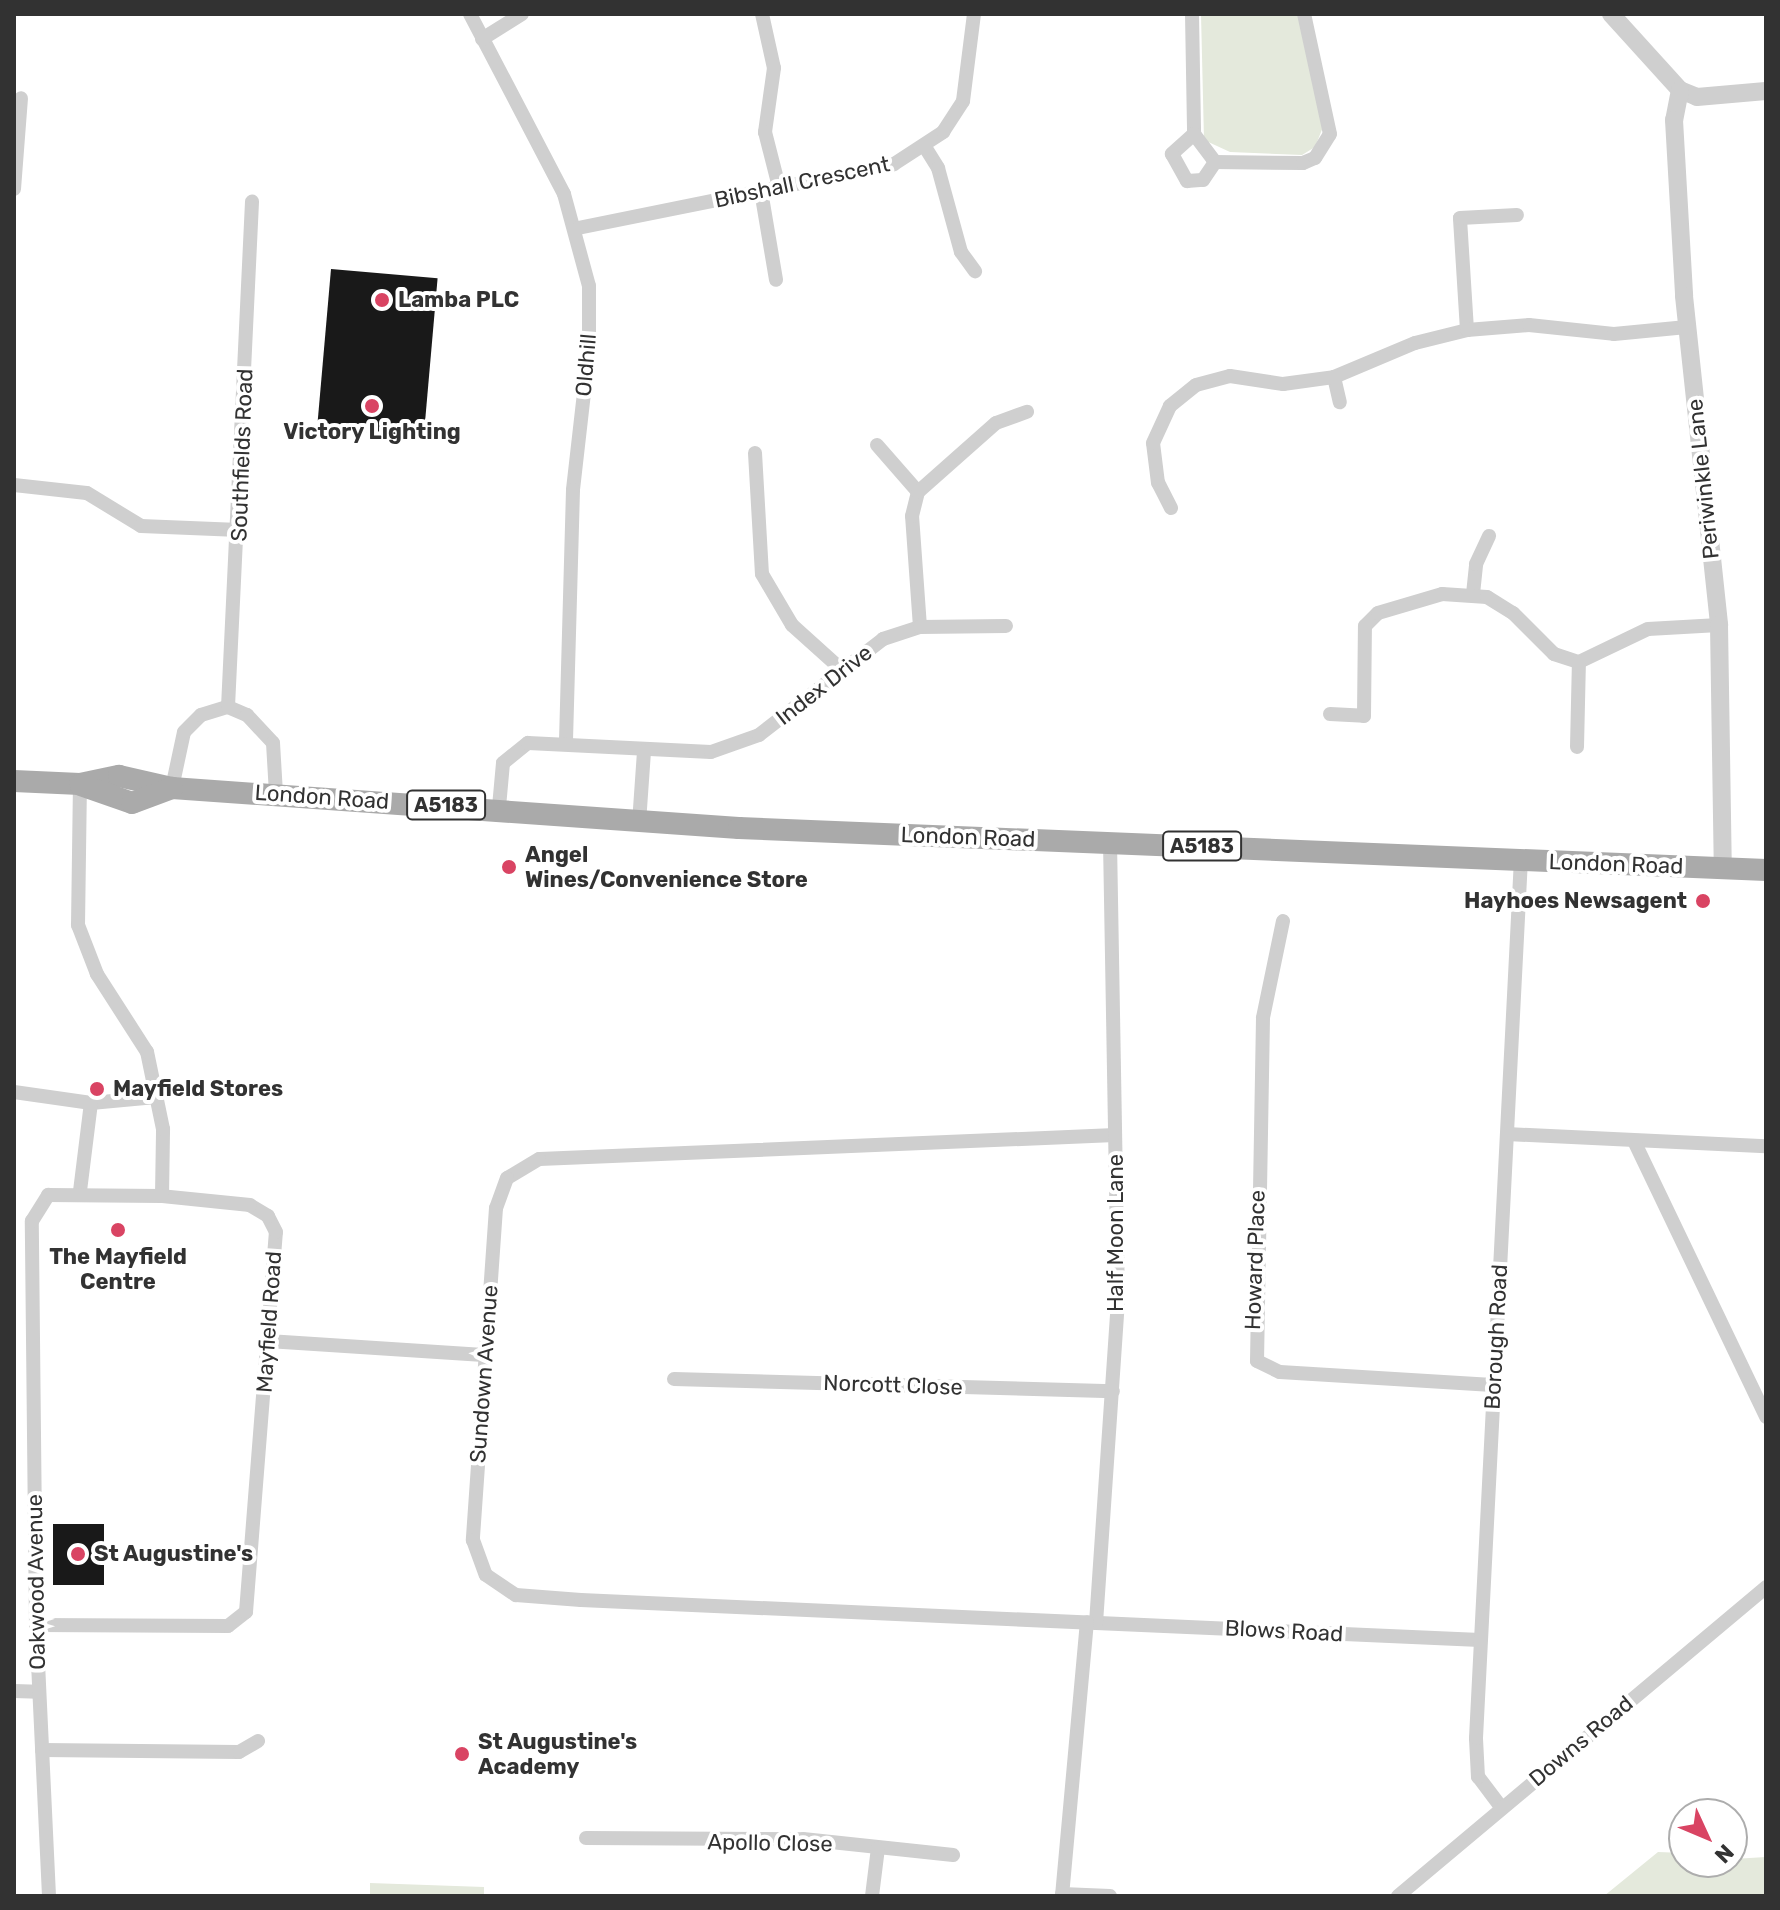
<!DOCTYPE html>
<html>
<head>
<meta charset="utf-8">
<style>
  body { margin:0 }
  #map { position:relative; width:1780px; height:1910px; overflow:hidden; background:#fff; font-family:Rubik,sans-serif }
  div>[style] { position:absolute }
  .green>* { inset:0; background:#e4e9dc }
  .building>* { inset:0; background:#191919; transform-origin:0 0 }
  .minor>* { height:14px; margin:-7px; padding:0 7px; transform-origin:7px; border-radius:7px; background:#cfcfcf }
  .tertiary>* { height:18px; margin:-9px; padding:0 9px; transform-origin:9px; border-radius:9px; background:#cfcfcf }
  .primary>* { height:22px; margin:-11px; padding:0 11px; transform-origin:11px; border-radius:11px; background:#aaa }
  .dots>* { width:22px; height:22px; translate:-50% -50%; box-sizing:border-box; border:4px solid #fff; border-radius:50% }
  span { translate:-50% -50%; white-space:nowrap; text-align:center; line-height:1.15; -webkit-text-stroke:8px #fff; paint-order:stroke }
  .shield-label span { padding:2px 6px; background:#fff; border:2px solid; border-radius:6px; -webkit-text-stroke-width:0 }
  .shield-label { font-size:20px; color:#323232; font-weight:700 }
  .street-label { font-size:22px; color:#323232 }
  .poi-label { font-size:22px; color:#323232; font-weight:700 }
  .left { translate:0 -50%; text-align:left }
  .right { translate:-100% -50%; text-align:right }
  .frame { position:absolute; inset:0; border:16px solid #323232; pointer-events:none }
  .north { position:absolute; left:1668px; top:1798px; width:80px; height:80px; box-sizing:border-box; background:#fff; border:2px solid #adadad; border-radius:50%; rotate:134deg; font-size:22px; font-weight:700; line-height:32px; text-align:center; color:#323232 }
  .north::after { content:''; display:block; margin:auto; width:28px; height:36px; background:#d94463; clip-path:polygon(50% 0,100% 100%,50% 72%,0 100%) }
</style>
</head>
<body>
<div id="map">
  <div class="green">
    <i style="clip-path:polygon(1201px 14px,1299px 14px,1323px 127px,1315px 147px,1302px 155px,1230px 152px,1204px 140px)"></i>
    <i style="clip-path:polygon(1658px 1852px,1684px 1853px,1684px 1862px,1766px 1857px,1766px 1896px,1604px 1896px)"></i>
    <i style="clip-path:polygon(370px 1883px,484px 1887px,484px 1896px,370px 1896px)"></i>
  </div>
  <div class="building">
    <i style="left:331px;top:269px;width:107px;height:160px;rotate:5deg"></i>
    <i style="left:53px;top:1524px;width:51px;height:61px"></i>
  </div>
  <div class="minor">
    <i style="left:470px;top:14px;width:203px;rotate:62.4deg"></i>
    <i style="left:564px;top:194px;width:95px;rotate:74.8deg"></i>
    <i style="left:589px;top:286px;width:63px;rotate:90deg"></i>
    <i style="left:589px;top:349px;width:142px;rotate:96.5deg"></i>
    <i style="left:573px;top:490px;width:253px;rotate:91.6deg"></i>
    <i style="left:762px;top:14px;width:55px;rotate:77.5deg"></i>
    <i style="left:774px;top:68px;width:65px;rotate:98deg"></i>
    <i style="left:765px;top:132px;width:57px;rotate:75.7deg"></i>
    <i style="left:1192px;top:14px;width:120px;rotate:89deg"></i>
    <i style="left:1194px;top:134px;width:35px;rotate:53deg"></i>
    <i style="left:1215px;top:162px;width:88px;rotate:0.7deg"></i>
    <i style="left:1303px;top:163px;width:13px;rotate:-23deg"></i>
    <i style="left:1315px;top:158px;width:28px;rotate:-58deg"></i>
    <i style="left:1330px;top:134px;width:123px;rotate:-102.2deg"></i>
    <i style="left:482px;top:39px;width:47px;rotate:-32deg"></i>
    <i style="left:1194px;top:134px;width:30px;rotate:138deg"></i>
    <i style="left:1172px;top:154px;width:31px;rotate:61deg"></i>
    <i style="left:1187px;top:181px;width:16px;rotate:-4deg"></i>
    <i style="left:1203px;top:180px;width:22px;rotate:-56deg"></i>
    <i style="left:925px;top:147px;width:25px;rotate:58deg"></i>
    <i style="left:938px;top:168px;width:87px;rotate:74.7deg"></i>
    <i style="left:961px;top:252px;width:24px;rotate:54deg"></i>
    <i style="left:14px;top:189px;width:91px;rotate:-85.6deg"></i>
    <i style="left:761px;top:191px;width:90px;rotate:80.4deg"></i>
    <i style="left:578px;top:228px;width:322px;rotate:-11.4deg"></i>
    <i style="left:894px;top:164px;width:59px;rotate:-33.1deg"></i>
    <i style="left:943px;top:132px;width:37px;rotate:-57deg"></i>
    <i style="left:963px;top:101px;width:88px;rotate:-82.8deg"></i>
    <i style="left:1467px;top:330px;width:112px;rotate:-93.6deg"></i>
    <i style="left:1460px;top:218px;width:57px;rotate:-3deg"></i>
    <i style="left:1334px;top:377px;width:26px;rotate:77deg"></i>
    <i style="left:877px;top:445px;width:62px;rotate:48.9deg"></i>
    <i style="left:755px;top:453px;width:121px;rotate:86.7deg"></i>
    <i style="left:762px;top:574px;width:59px;rotate:59.5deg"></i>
    <i style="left:792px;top:625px;width:69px;rotate:42deg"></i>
    <i style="left:14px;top:485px;width:73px;rotate:6.3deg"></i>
    <i style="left:87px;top:493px;width:63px;rotate:31.4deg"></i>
    <i style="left:141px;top:526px;width:98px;rotate:2.3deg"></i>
    <i style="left:1171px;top:508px;width:28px;rotate:-117deg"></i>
    <i style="left:1158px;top:483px;width:40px;rotate:-97.1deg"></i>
    <i style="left:1153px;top:443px;width:41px;rotate:-65.3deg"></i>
    <i style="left:1170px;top:406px;width:33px;rotate:-39deg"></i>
    <i style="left:1196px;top:385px;width:35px;rotate:-15deg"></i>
    <i style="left:1230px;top:376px;width:54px;rotate:8.6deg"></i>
    <i style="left:1283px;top:384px;width:51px;rotate:-7.8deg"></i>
    <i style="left:1334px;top:377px;width:88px;rotate:-22.8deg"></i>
    <i style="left:1415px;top:343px;width:54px;rotate:-14deg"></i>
    <i style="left:1467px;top:330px;width:62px;rotate:-4.6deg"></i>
    <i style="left:1529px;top:325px;width:85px;rotate:6deg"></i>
    <i style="left:1614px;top:334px;width:73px;rotate:-5.5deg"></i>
    <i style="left:1473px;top:594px;width:30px;rotate:-84deg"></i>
    <i style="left:1476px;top:564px;width:31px;rotate:-65deg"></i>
    <i style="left:920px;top:627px;width:111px;rotate:-94.1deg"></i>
    <i style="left:912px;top:516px;width:25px;rotate:-76deg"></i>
    <i style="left:918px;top:492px;width:104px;rotate:-41.5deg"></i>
    <i style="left:996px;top:423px;width:33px;rotate:-20deg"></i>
    <i style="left:228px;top:707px;width:506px;rotate:-87.28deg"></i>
    <i style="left:1330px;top:714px;width:34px;rotate:3deg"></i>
    <i style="left:1364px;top:716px;width:90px;rotate:-89.4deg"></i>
    <i style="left:1365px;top:626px;width:18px;rotate:-45deg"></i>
    <i style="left:1378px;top:613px;width:67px;rotate:-16.5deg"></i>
    <i style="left:1442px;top:594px;width:45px;rotate:3.8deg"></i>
    <i style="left:1487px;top:597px;width:31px;rotate:32deg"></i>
    <i style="left:1513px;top:613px;width:58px;rotate:45deg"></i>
    <i style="left:1554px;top:654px;width:26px;rotate:18deg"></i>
    <i style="left:1579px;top:662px;width:76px;rotate:-25.6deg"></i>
    <i style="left:1648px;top:629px;width:71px;rotate:-3.2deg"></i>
    <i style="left:1577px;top:747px;width:85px;rotate:-88.7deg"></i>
    <i style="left:172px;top:788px;width:57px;rotate:-77.9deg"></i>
    <i style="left:184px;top:732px;width:24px;rotate:-45deg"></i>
    <i style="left:201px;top:715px;width:28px;rotate:-17deg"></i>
    <i style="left:228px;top:707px;width:21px;rotate:23deg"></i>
    <i style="left:247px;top:715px;width:38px;rotate:47deg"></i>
    <i style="left:273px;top:743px;width:51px;rotate:86.6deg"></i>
    <i style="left:499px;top:807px;width:44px;rotate:-84.8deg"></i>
    <i style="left:503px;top:763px;width:32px;rotate:-39deg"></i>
    <i style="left:528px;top:743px;width:183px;rotate:2.8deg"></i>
    <i style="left:711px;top:752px;width:51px;rotate:-19.5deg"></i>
    <i style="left:759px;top:735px;width:157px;rotate:-37.7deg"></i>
    <i style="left:883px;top:639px;width:39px;rotate:-18deg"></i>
    <i style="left:920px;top:627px;width:86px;rotate:-0.7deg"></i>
    <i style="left:639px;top:823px;width:72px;rotate:-86deg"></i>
    <i style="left:1283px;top:921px;width:99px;rotate:101.7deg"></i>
    <i style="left:1263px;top:1018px;width:343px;rotate:91deg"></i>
    <i style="left:1257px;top:1361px;width:25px;rotate:26deg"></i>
    <i style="left:1280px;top:1372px;width:213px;rotate:3.5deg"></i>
    <i style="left:14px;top:1092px;width:78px;rotate:8.1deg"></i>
    <i style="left:91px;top:1103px;width:65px;rotate:-5.3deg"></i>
    <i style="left:1507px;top:1134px;width:259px;rotate:2.7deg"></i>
    <i style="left:1115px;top:1135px;width:576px;rotate:177.61deg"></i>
    <i style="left:539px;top:1159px;width:37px;rotate:149deg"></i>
    <i style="left:507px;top:1178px;width:32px;rotate:110deg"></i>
    <i style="left:496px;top:1208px;width:333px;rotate:94deg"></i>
    <i style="left:473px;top:1540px;width:37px;rotate:70deg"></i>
    <i style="left:486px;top:1575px;width:36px;rotate:34deg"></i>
    <i style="left:516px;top:1595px;width:65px;rotate:4.4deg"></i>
    <i style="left:581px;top:1600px;width:900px;rotate:2.55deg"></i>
    <i style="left:1635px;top:1143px;width:304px;rotate:64.4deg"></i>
    <i style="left:80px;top:1191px;width:89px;rotate:-82.9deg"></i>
    <i style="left:268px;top:1341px;width:216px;rotate:3.7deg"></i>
    <i style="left:674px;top:1379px;width:439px;rotate:1.6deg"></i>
    <i style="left:1096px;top:1623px;width:324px;rotate:-86.1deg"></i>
    <i style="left:1118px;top:1300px;width:458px;rotate:-91deg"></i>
    <i style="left:36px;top:1625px;width:192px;rotate:0.3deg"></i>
    <i style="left:228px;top:1626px;width:23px;rotate:-38deg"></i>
    <i style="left:246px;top:1612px;width:381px;rotate:-85.5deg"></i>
    <i style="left:276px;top:1232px;width:18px;rotate:-117deg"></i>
    <i style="left:268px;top:1216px;width:21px;rotate:-149deg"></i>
    <i style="left:250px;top:1205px;width:88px;rotate:-174.2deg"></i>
    <i style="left:162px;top:1196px;width:67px;rotate:-89.1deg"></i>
    <i style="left:163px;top:1129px;width:79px;rotate:-101.7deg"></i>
    <i style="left:147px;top:1052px;width:93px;rotate:-122.7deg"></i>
    <i style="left:97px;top:974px;width:53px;rotate:-111.2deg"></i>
    <i style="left:78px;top:925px;width:141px;rotate:-89.2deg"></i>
    <i style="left:14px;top:1691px;width:24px;rotate:2deg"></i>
    <i style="left:42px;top:1750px;width:197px;rotate:0.6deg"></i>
    <i style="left:239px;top:1752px;width:22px;rotate:-30deg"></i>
    <i style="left:1501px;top:1807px;width:38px;rotate:-127deg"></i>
    <i style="left:1478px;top:1777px;width:39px;rotate:-93deg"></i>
    <i style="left:1476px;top:1738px;width:879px;rotate:-87.07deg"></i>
    <i style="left:586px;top:1838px;width:217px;rotate:0.3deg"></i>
    <i style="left:803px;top:1839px;width:151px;rotate:6.1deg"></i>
    <i style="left:1062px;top:1894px;width:48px;rotate:2.4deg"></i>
    <i style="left:49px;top:1896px;width:271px;rotate:-92.7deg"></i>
    <i style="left:36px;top:1625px;width:404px;rotate:-90.6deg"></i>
    <i style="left:32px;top:1221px;width:31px;rotate:-58deg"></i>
    <i style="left:48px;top:1195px;width:114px;rotate:0.5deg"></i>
    <i style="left:872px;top:1896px;width:48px;rotate:-82.9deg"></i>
    <i style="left:1062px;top:1896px;width:275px;rotate:-84.8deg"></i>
    <i style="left:1398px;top:1896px;width:481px;rotate:-40deg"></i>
  </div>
  <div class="tertiary">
    <i style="left:1611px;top:14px;width:103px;rotate:47.8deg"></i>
    <i style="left:1680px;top:90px;width:18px;rotate:22deg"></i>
    <i style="left:1697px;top:97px;width:69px;rotate:-5deg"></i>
    <i style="left:1680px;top:90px;width:31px;rotate:101deg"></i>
    <i style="left:1674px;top:120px;width:176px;rotate:86.7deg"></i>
    <i style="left:1684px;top:296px;width:331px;rotate:83.9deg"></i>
    <i style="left:1719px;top:625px;width:243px;rotate:89.1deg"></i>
  </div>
  <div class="primary">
    <i style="left:14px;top:781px;width:66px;rotate:2.6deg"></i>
    <i style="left:80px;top:784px;width:40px;rotate:-12deg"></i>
    <i style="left:119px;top:776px;width:54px;rotate:12.8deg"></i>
    <i style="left:172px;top:788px;width:568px;rotate:4.04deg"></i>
    <i style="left:739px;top:828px;width:1028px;rotate:2.34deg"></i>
    <i style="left:81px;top:785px;width:54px;rotate:19.4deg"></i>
    <i style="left:132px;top:803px;width:43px;rotate:-20.6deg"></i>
  </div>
  <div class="dots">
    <i style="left:382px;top:300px;background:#d94463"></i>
    <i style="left:372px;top:406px;background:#d94463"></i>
    <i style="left:509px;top:867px;background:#d94463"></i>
    <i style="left:1703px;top:901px;background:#d94463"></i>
    <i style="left:97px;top:1089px;background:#d94463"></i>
    <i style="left:118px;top:1230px;background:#d94463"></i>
    <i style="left:78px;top:1554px;background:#d94463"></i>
    <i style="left:462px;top:1754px;background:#d94463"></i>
  </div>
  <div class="shield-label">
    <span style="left:446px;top:805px">A5183</span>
    <span style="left:1202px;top:846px">A5183</span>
  </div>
  <div class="street-label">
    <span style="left:802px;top:182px;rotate:-12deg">Bibshall Crescent</span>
    <span style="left:586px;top:365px;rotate:-85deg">Oldhill</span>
    <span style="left:242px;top:455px;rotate:-88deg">Southfields Road</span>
    <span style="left:1703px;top:479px;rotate:-96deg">Periwinkle Lane</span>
    <span style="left:824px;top:685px;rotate:-38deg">Index Drive</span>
    <span style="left:322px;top:797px;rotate:4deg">London Road</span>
    <span style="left:968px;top:837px;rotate:2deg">London Road</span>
    <span style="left:1616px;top:864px;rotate:2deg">London Road</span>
    <span style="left:1116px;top:1233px;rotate:-90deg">Half Moon Lane</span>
    <span style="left:1255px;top:1260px;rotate:-88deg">Howard Place</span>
    <span style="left:269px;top:1322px;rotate:-86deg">Mayfield Road</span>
    <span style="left:1496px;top:1337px;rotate:-87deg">Borough Road</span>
    <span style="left:484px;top:1374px;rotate:-86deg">Sundown Avenue</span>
    <span style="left:893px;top:1385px;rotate:2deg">Norcott Close</span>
    <span style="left:36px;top:1582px;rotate:-91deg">Oakwood Avenue</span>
    <span style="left:1284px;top:1631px;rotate:3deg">Blows Road</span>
    <span style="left:1581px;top:1741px;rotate:-40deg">Downs Road</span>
    <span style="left:770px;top:1843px;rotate:1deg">Apollo Close</span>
  </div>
  <div class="poi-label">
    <span class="left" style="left:398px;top:300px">Lamba PLC</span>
    <span style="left:372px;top:432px">Victory Lighting</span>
    <span class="left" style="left:525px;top:867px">Angel<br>Wines/Convenience Store</span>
    <span class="right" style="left:1687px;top:901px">Hayhoes Newsagent</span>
    <span class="left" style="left:113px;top:1089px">Mayfield Stores</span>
    <span style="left:118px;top:1269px">The Mayfield<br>Centre</span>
    <span class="left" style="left:94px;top:1554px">St Augustine's</span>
    <span class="left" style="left:478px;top:1754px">St Augustine's<br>Academy</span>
  </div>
  <div class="frame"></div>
  <div class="north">N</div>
</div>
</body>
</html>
